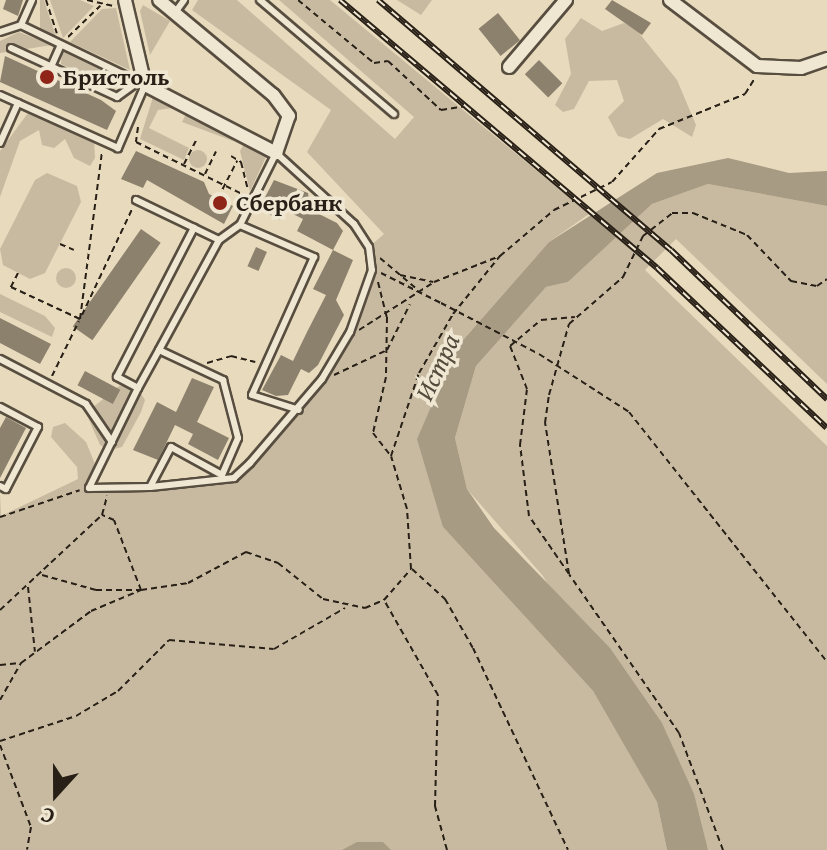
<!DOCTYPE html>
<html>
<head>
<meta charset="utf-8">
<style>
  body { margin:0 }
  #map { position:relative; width:827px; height:850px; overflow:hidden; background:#e8dabc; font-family:"Gentium Book Plus",serif }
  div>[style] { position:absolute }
  .green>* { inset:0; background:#c7baa0 }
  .round { border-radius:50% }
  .water>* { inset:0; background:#a79b84 }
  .building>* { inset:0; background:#8c816d; transform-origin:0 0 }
  .path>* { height:2px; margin-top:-1px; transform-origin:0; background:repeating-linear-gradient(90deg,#282017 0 6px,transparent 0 10px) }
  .roads { filter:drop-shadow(2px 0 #584e40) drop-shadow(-2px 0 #584e40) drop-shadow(0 2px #584e40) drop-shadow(0 -2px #584e40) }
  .lane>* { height:6px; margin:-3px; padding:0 3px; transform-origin:3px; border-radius:3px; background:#f0e7d3 }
  .street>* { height:12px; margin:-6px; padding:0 6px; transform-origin:6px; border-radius:6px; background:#f0e7d3 }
  .rail>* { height:6px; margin-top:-3px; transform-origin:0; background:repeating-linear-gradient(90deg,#f0e7d3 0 9px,#282017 0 18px); box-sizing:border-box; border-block:2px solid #282017 }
  .path-bridge>* { height:2px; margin-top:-1px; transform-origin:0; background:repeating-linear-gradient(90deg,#282017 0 6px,transparent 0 10px) }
  .dots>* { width:22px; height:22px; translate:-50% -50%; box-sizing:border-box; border:4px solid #f0e7d3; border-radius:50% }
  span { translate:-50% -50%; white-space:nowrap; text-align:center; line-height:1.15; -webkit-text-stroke:7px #f0e7d3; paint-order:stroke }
  .poi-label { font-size:24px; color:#282017; font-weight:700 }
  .left { translate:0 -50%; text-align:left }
  .water-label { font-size:26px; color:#544b3d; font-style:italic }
  .north { position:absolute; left:16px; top:754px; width:80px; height:80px; -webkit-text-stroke:6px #f0e7d3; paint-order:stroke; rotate:201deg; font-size:22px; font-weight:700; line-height:32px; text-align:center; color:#282017 }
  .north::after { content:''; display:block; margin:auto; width:28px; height:36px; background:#282017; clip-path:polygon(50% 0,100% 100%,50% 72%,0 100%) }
</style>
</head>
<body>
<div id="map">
  <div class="green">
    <i style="clip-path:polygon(40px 0,44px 0,56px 37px,40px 30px)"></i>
    <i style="clip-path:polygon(50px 0,80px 0,94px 6px,63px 38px)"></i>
    <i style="clip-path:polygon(198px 0,237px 0,395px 139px,414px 117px,279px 0,330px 0,589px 214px,549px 242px,457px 347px,443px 527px,593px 691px,657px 802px,667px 850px,0 850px,0 494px,1px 516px,78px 479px,77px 467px,51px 437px,53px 427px,65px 423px,86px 442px,97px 469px,90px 488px,200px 487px,234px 478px,299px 410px,350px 332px,372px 270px,369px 247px,384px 234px,307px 152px,331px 110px,192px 10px)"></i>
    <i style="clip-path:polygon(397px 0,432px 0,421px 15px)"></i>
    <i style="clip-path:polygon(143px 5px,170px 21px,150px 55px,140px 11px)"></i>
    <i style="clip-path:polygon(116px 8px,130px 70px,70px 42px,102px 9px)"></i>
    <i style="clip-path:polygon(581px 18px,602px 31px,624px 23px,635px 28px,677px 80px,696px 125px,692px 137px,663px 119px,630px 139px,618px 136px,608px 117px,624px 101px,617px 80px,589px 81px,574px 109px,563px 112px,555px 105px,571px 74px,565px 39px)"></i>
    <i style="clip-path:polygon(19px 32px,52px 45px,0 53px,0 41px)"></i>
    <i style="clip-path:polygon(62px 51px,125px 82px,114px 89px,61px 64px)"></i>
    <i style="clip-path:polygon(153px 97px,173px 108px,158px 110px,149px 128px,189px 148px,184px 160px,140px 139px)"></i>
    <i style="clip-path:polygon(187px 112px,232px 135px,233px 141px,182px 122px)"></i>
    <i style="clip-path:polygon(28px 113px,94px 140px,95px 158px,90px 166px,74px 158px,65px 139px,54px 148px,42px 145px,39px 130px,20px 141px,0 197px,0 151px)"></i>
    <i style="clip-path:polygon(245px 142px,266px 157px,250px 191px,240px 151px)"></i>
    <i class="round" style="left:189px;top:150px;width:18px;height:18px"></i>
    <i style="clip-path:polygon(47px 173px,77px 186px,81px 202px,45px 273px,30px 279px,3px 265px,0 249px,35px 180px)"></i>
    <i style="clip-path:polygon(708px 184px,827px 206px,827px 384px,676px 239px,645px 270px,827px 446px,827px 850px,701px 850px,543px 576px,467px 489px,455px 438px,476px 366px,546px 287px,568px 282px,652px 204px)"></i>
    <i class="round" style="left:56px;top:268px;width:20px;height:20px"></i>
    <i style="clip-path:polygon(0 294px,45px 316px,55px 328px,52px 337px,0 312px)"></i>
    <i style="clip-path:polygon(135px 384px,145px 400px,141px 412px,122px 447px,110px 450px,100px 445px,86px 413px,119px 386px)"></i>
  </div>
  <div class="water">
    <i style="clip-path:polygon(728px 158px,789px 173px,827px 171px,827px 206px,708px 184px,652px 204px,568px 282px,546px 287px,476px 366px,455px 438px,467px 489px,494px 528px,610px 648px,662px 723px,694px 794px,708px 850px,667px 850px,657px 802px,593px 691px,443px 527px,417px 439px,457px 347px,549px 242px,657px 173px)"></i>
    <i style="clip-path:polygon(357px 842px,383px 842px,391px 850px,342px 850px)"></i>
  </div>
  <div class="building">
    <i style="clip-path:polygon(6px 0,23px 0,18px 16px,3px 9px)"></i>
    <i style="clip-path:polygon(612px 0,651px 23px,642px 35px,605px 9px)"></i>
    <i style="left:498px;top:13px;width:35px;height:25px;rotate:51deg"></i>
    <i style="clip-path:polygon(5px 56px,101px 100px,116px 111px,107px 130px,0 82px)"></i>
    <i style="left:539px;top:60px;width:33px;height:20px;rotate:45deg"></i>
    <i style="clip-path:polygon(136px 151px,204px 182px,209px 194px,233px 206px,224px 224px,147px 180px,143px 188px,121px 179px)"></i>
    <i style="clip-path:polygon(274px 180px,308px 193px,311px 210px,337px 223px,343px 231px,333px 250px,297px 231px,303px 219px,285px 210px,280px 220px,259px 209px)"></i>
    <i style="left:141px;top:229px;width:24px;height:119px;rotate:35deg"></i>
    <i style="left:256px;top:247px;width:12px;height:21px;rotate:24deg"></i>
    <i style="clip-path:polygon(333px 250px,353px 260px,336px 300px,344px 315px,318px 365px,309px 373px,301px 369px,288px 395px,276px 396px,262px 390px,281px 355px,293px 361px,307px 332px,326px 295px,313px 289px)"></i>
    <i style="clip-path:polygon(0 318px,51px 344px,40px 364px,0 343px)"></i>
    <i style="left:85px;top:371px;width:40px;height:16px;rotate:28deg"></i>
    <i style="clip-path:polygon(192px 378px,214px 387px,197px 422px,229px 438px,218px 460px,188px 444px,193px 434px,175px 425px,158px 460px,133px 450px,157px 402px,176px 412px)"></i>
    <i style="clip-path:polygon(6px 417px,26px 428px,0 478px,0 428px)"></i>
  </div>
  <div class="path">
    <i style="left:46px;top:0;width:35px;rotate:72deg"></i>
    <i style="left:87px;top:0;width:26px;rotate:13deg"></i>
    <i style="left:298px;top:0;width:99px;rotate:39.7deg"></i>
    <i style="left:374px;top:63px;width:14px;rotate:-8deg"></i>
    <i style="left:388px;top:61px;width:72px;rotate:42.8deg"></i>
    <i style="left:441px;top:110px;width:24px;rotate:-9deg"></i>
    <i style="left:68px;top:37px;width:45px;rotate:-44.1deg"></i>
    <i style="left:138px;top:127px;width:15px;rotate:98deg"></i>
    <i style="left:136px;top:142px;width:123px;rotate:26.1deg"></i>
    <i style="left:231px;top:156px;width:12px;rotate:31deg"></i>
    <i style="left:241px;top:162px;width:29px;rotate:76deg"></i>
    <i style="left:184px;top:164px;width:27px;rotate:-63deg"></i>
    <i style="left:205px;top:174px;width:25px;rotate:-64deg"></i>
    <i style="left:218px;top:198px;width:42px;rotate:-62.8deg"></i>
    <i style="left:60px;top:244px;width:15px;rotate:23deg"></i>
    <i style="left:380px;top:258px;width:50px;rotate:40.1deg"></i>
    <i style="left:18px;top:273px;width:16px;rotate:117deg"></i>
    <i style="left:11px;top:287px;width:76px;rotate:24.9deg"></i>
    <i style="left:80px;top:319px;width:168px;rotate:-82.5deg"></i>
    <i style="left:381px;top:273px;width:67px;rotate:26.6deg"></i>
    <i style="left:400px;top:275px;width:34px;rotate:12deg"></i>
    <i style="left:378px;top:282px;width:36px;rotate:76deg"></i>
    <i style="left:387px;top:317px;width:60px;rotate:91deg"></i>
    <i style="left:386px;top:377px;width:57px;rotate:103.1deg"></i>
    <i style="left:373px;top:433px;width:28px;rotate:52deg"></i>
    <i style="left:82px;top:315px;width:117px;rotate:-64.7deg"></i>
    <i style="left:359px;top:330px;width:89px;rotate:-32.6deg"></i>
    <i style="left:434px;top:282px;width:71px;rotate:-21.5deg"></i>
    <i style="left:500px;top:256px;width:71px;rotate:-40.4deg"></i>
    <i style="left:554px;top:210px;width:64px;rotate:-25.8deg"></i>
    <i style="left:612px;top:182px;width:71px;rotate:-48.4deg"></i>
    <i style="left:659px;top:129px;width:93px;rotate:-22.1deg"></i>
    <i style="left:745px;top:94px;width:19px;rotate:-58deg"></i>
    <i style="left:539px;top:354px;width:107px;rotate:32.8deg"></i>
    <i style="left:629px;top:412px;width:319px;rotate:51.6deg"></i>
    <i style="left:207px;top:363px;width:25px;rotate:-16deg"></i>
    <i style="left:231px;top:356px;width:25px;rotate:14deg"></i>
    <i style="left:334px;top:375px;width:59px;rotate:-25.3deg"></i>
    <i style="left:387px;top:350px;width:51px;rotate:-63.4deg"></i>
    <i style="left:52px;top:376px;width:61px;rotate:-63.9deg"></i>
    <i style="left:0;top:517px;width:84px;rotate:-18.6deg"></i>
    <i style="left:412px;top:569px;width:45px;rotate:42.3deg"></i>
    <i style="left:445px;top:599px;width:56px;rotate:60.3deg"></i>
    <i style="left:473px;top:648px;width:223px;rotate:64.8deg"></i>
    <i style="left:569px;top:574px;width:70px;rotate:-124.6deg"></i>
    <i style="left:529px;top:516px;width:72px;rotate:-97.2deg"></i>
    <i style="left:520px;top:445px;width:56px;rotate:-82.9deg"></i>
    <i style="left:527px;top:389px;width:46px;rotate:-111.6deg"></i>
    <i style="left:510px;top:346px;width:40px;rotate:-40deg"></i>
    <i style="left:541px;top:320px;width:34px;rotate:-5deg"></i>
    <i style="left:42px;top:575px;width:56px;rotate:15.5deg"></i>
    <i style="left:96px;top:590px;width:45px"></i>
    <i style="left:141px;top:590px;width:75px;rotate:-111.1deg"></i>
    <i style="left:114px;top:520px;width:13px;rotate:-157deg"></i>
    <i style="left:28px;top:587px;width:65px;rotate:83.9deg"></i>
    <i style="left:0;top:610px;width:139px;rotate:-43deg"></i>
    <i style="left:102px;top:515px;width:20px;rotate:-75deg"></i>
    <i style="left:0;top:665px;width:20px;rotate:-6deg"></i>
    <i style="left:0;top:700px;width:43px;rotate:-60.4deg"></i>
    <i style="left:21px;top:663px;width:87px;rotate:-36.6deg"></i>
    <i style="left:91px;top:611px;width:54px;rotate:-22.8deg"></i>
    <i style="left:141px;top:590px;width:48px;rotate:-8.5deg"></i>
    <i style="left:188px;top:583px;width:66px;rotate:-28.1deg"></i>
    <i style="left:246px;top:552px;width:34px;rotate:19deg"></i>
    <i style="left:278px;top:563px;width:58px;rotate:38.7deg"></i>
    <i style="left:323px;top:599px;width:43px;rotate:12.1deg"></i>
    <i style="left:365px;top:608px;width:21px;rotate:-23deg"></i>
    <i style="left:0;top:741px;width:80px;rotate:-18.2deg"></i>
    <i style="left:76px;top:716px;width:49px;rotate:-30.8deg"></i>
    <i style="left:118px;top:691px;width:72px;rotate:-45deg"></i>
    <i style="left:169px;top:640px;width:105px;rotate:4.9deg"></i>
    <i style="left:274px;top:649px;width:82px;rotate:-30deg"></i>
    <i style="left:0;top:745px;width:88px;rotate:69.3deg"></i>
    <i style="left:31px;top:827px;width:23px;rotate:100deg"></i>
    <i style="left:447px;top:850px;width:46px;rotate:-105.3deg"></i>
    <i style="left:435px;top:806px;width:111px;rotate:-88.5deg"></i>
    <i style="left:438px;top:695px;width:109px;rotate:-119.6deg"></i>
    <i style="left:384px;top:600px;width:41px;rotate:-48.9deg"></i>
    <i style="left:411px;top:569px;width:60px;rotate:-93.8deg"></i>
    <i style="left:407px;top:509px;width:55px;rotate:-106.8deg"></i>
    <i style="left:391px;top:456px;width:88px;rotate:-71.4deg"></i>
    <i style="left:419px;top:373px;width:68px;rotate:-60deg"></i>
    <i style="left:453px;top:314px;width:75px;rotate:-51deg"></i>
    <i style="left:723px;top:850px;width:125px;rotate:-110.6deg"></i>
    <i style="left:679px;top:733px;width:193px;rotate:-124.7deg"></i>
    <i style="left:569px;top:574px;width:153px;rotate:-99deg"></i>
    <i style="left:545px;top:423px;width:28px;rotate:-82deg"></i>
    <i style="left:549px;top:395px;width:74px;rotate:-74.3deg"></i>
    <i style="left:569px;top:324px;width:72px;rotate:-41deg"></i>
    <i style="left:623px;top:277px;width:46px;rotate:-64deg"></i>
    <i style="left:643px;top:236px;width:37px;rotate:-38deg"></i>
    <i style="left:672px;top:213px;width:21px"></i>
    <i style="left:693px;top:213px;width:58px;rotate:22.2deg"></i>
    <i style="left:747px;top:235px;width:64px;rotate:46.3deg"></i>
    <i style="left:791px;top:281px;width:26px;rotate:11deg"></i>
    <i style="left:817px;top:286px;width:12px;rotate:-35deg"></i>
  </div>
  <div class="roads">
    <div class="lane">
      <i style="left:260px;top:0;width:176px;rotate:40.4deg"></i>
      <i style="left:174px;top:14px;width:17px;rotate:-54deg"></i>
      <i style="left:21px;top:25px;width:27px;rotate:-66deg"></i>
      <i style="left:0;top:32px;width:22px;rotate:-18deg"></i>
      <i style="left:21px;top:25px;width:138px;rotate:25.8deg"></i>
      <i style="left:145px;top:85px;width:69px;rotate:113.2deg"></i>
      <i style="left:118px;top:148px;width:129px;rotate:-155.8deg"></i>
      <i style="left:11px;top:48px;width:117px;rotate:24.8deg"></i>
      <i style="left:117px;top:97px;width:26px;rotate:-36deg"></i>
      <i style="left:51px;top:67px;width:24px;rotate:-66deg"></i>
      <i style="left:0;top:143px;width:44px;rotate:-65.8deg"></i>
      <i style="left:136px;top:200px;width:92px;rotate:25.7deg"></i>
      <i style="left:219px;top:240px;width:26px;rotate:-36deg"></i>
      <i style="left:240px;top:225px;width:80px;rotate:-63.4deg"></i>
      <i style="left:276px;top:153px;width:105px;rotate:42.3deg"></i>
      <i style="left:354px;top:224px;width:27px;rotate:57deg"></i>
      <i style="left:369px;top:247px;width:23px;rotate:83deg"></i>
      <i style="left:372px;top:270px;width:66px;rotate:109.5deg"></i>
      <i style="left:350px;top:332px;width:55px;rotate:120.8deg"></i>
      <i style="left:322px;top:379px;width:111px;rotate:130.6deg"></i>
      <i style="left:250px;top:463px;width:22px;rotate:137deg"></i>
      <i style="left:234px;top:478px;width:84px;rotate:173.9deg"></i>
      <i style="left:240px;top:225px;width:81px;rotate:23.4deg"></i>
      <i style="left:314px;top:257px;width:151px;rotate:114.2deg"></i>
      <i style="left:252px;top:395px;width:49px;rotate:17.7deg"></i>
      <i style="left:159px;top:350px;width:71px;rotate:25.1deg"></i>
      <i style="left:223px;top:380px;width:60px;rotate:75.5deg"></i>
      <i style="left:238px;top:438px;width:40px;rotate:113.4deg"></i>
      <i style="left:222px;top:475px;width:58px;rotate:-151.2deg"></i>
      <i style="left:171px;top:447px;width:45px;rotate:117.7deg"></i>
      <i style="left:150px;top:487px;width:61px;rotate:179.1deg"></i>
      <i style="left:89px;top:488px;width:111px;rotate:-63.9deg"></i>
      <i style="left:138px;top:388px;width:43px;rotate:-61.1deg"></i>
      <i style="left:159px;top:350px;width:125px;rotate:-61.4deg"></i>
      <i style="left:0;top:359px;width:97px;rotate:27.6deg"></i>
      <i style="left:86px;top:404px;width:46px;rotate:55.6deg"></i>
      <i style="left:138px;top:388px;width:24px;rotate:-152deg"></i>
      <i style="left:117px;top:377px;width:168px;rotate:-62.7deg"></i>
      <i style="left:0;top:407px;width:43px;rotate:27.8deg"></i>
      <i style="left:38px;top:427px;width:70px;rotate:117.3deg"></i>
      <i style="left:6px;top:489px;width:7px;rotate:-153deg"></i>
    </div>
    <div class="street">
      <i style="left:125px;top:0;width:87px;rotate:76.8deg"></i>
      <i style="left:145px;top:85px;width:148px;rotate:27.4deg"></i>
      <i style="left:276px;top:153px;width:39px;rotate:-71deg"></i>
      <i style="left:289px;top:116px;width:26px;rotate:-127deg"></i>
      <i style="left:273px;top:95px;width:148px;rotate:-140.2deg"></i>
      <i style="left:670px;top:0;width:109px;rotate:37.2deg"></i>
      <i style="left:757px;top:66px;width:44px;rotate:2.6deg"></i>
      <i style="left:801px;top:68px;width:28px;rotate:-19deg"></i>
      <i style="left:509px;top:67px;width:88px;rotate:-49.6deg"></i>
    </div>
  </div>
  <div class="rail">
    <i style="left:340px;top:0;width:415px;rotate:40.2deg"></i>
    <i style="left:657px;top:268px;width:233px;rotate:43.3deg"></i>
    <i style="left:378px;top:0;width:385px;rotate:40.5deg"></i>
    <i style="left:671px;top:250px;width:216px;rotate:43.7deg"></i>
  </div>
  <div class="path-bridge">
    <i style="left:441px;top:303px;width:110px;rotate:27.5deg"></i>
  </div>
  <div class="dots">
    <i style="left:47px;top:77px;background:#8f2418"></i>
    <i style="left:220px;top:203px;background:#8f2418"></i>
  </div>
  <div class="poi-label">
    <span class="left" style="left:63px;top:77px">Бристоль</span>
    <span class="left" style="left:236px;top:203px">Сбербанк</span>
  </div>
  <div class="water-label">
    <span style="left:437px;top:367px;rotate:-65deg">Истра</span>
  </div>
  <div class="north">С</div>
</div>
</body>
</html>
